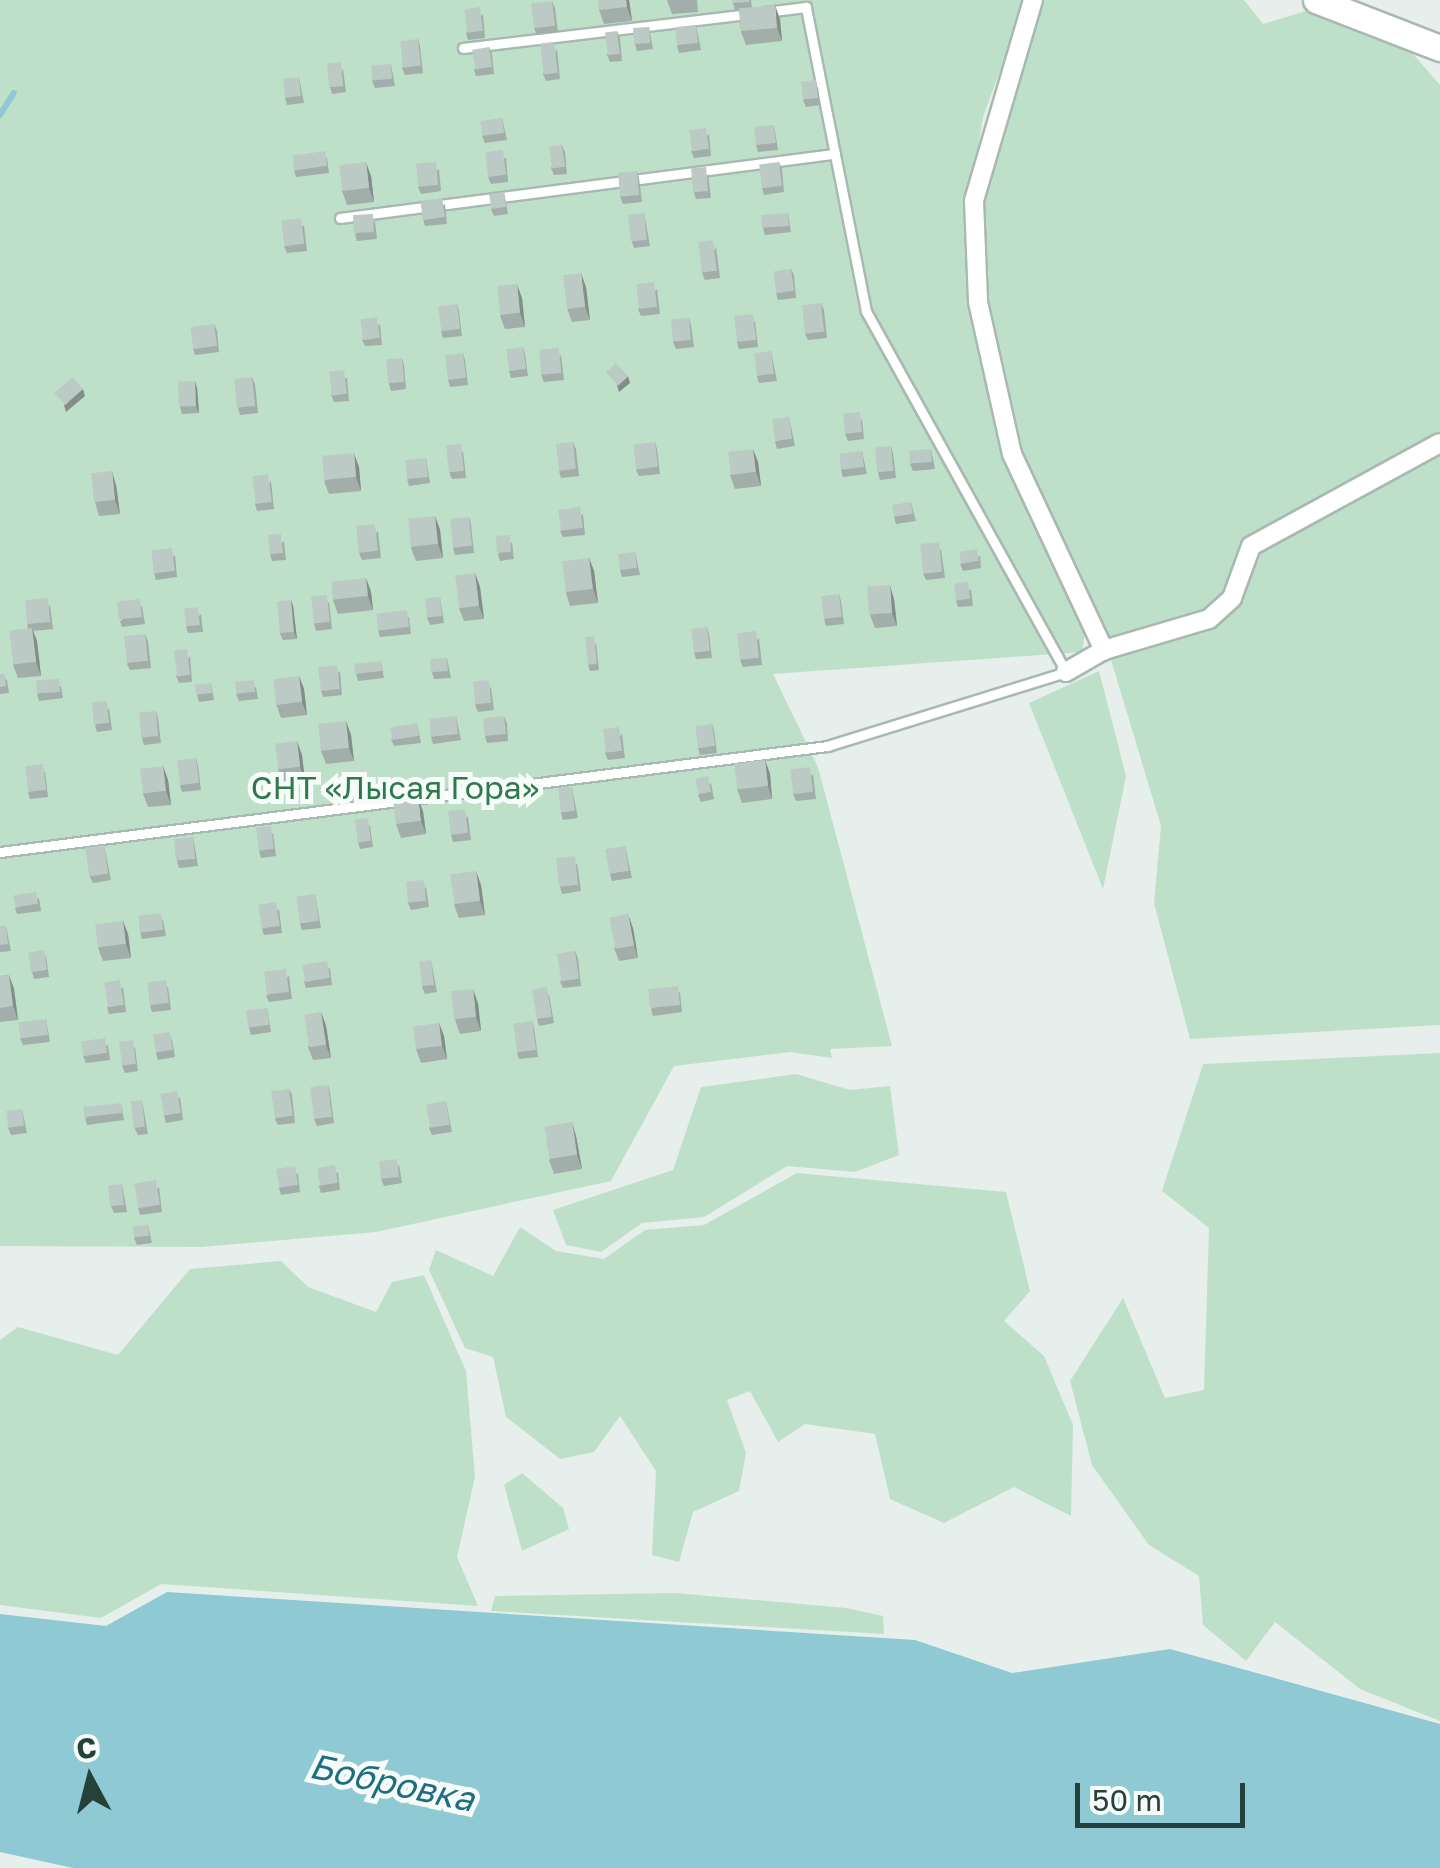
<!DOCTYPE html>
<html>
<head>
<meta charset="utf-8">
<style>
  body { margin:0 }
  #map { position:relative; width:1440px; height:1868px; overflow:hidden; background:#e6efeb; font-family:"Golos Text",sans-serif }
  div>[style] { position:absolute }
  .green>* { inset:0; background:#bfe0c8 }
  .water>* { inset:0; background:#8ec9d4 }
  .stream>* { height:6px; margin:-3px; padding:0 3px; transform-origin:3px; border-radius:3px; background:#8ec9d4 }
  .roads { filter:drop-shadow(2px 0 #a8b8b2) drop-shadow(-2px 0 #a8b8b2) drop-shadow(0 2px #a8b8b2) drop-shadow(0 -2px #a8b8b2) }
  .lane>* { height:9px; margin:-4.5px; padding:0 4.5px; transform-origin:4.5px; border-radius:4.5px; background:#fff }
  .street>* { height:18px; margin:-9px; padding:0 9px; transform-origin:9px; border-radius:9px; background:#fff }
  .secondary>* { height:25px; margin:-12.5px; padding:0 12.5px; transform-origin:12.5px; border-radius:12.5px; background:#fff }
  .wall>* { inset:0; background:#a1aea9 }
  .shaded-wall>* { inset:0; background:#838d89 }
  .building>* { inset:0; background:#bbcac4; transform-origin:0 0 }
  span { translate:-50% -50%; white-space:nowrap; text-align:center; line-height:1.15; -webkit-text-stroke:10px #f7fbf9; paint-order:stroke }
  .park-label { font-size:32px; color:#2d7a4b }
  .water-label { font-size:35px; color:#1c6f80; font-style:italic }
  .north { position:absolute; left:40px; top:1728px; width:100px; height:100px; -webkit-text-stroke:8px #f7fbf9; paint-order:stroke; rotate:353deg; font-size:28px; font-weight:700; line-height:40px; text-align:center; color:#24423a }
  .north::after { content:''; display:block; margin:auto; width:35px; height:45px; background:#24423a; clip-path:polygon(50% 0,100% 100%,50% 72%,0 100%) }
  .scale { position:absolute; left:1075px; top:1783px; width:170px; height:45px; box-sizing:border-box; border:5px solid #24423a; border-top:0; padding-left:12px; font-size:30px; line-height:35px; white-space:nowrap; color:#24423a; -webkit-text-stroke:8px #f7fbf9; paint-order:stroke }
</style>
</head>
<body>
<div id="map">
  <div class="green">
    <i style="clip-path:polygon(0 0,1026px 0,983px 117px,965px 228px,978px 353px,1007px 459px,1088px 615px,1082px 652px,773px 674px,818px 767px,892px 1046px,830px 1049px,832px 1058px,790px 1052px,674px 1066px,611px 1181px,376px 1232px,201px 1247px,0 1246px)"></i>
    <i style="clip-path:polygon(1041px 0,1244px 0,1263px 24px,1319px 7px,1393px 31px,1440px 85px,1440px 1025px,1190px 1039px,1154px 903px,1161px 826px,1093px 600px,1011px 442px,983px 317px,980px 188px)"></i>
    <i style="clip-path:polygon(1099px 671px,1126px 776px,1103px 889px,1029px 703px)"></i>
    <i style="clip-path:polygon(1440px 1053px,1440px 1721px,1360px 1689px,1275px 1622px,1246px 1661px,1203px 1625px,1199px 1576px,1149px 1545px,1092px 1465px,1070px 1381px,1123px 1298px,1165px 1398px,1204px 1390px,1209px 1228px,1162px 1191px,1203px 1064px)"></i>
    <i style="clip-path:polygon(796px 1074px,850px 1090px,890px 1086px,899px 1155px,855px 1172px,787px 1166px,704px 1217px,642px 1223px,601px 1252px,566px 1245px,553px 1210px,673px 1170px,701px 1087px)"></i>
    <i style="clip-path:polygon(797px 1173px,1006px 1192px,1030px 1291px,1004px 1321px,1044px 1356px,1073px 1425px,1071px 1516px,1014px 1487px,944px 1523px,890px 1499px,875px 1434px,805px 1424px,778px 1442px,750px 1391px,727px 1400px,746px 1453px,739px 1491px,693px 1512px,679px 1562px,652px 1555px,656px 1471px,620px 1416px,594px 1452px,560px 1459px,506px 1417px,493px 1357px,465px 1348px,429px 1270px,436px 1250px,493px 1276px,520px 1227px,556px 1251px,604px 1259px,645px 1230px,704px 1225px)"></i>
    <i style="clip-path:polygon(281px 1261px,308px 1287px,376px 1312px,392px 1282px,424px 1275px,466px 1371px,475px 1477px,457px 1557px,478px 1606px,161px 1584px,101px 1618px,0 1605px,0 1340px,18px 1327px,118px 1355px,190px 1269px)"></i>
    <i style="clip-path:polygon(522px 1473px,563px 1508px,569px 1529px,522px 1551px,504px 1485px)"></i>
    <i style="clip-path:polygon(675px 1593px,847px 1608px,883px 1616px,884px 1634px,491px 1611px,495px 1596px)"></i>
  </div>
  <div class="water">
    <i style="clip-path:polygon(167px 1592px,915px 1640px,1012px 1673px,1170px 1649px,1440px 1724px,1440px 1868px,73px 1868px,0 1852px,0 1614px,106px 1626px)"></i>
  </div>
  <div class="stream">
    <i style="left:0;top:115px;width:26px;rotate:-58deg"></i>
  </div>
  <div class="roads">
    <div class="lane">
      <i style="left:463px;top:48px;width:288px;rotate:-6.8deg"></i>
      <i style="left:340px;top:218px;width:499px;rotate:-7.4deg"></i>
      <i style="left:0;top:852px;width:834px;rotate:-7.3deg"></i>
      <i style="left:827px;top:746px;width:250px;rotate:-17.2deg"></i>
      <i style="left:1066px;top:672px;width:413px;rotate:-119deg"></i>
      <i style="left:866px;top:311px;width:310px;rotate:-101.2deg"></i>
      <i style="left:806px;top:7px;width:41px;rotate:173deg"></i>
    </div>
    <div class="street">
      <i style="left:1033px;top:0;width:209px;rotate:106.4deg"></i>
      <i style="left:974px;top:201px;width:101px;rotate:87.7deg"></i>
      <i style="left:978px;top:302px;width:156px;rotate:77.4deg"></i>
      <i style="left:1012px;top:454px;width:217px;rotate:64.9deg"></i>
      <i style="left:1104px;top:650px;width:44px;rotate:149.9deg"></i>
      <i style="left:1104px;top:650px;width:109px;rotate:-16.4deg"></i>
      <i style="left:1209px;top:619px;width:31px;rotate:-42deg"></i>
      <i style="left:1232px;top:598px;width:55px;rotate:-69.9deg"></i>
      <i style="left:1251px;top:546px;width:215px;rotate:-28.6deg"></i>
    </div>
    <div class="secondary">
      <i style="left:1316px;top:0;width:133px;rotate:21.2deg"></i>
    </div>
  </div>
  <div class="wall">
    <i style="clip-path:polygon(629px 0,632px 21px,604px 24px,599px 10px)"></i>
    <i style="clip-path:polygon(667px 0,697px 0,698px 12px,672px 14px)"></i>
    <i style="clip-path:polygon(732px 0,751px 0,752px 8px,780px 19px,782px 41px,746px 45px,741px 32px,739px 10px,735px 10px)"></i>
    <i style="clip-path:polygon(552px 1px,555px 8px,558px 32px,537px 35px,534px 28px)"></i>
    <i style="clip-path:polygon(483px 14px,485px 38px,468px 40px,466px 33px)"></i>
    <i style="clip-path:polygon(696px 25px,701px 50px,679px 53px,677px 46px)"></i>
    <i style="clip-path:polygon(649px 27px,653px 49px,637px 51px,635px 44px)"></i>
    <i style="clip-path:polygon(617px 31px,620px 38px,622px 61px,610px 62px,607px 55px)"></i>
    <i style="clip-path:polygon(418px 39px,420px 46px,423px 73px,405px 75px,402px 68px)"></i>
    <i style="clip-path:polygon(489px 47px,492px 54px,494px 74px,476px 76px,474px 70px)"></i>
    <i style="clip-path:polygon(557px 49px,560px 79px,546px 81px,543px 74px)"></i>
    <i style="clip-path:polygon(391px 64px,395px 86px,375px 88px,372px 81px)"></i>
    <i style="clip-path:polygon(343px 69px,346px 92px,332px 94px,330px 87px)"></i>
    <i style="clip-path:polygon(299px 77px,304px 103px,287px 105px,285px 98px)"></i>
    <i style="clip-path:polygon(818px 87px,820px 105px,806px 107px,803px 100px)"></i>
    <i style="clip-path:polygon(502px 118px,507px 140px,485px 143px,482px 136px)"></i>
    <i style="clip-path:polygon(774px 125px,778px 150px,758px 152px,756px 145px)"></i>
    <i style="clip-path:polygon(709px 134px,711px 156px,694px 158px,691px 151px)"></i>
    <i style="clip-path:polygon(562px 145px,565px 152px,567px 174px,554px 175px,551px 168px)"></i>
    <i style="clip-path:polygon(506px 157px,508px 182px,491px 184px,488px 177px)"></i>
    <i style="clip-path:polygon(327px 158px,329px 173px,296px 177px,294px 170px)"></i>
    <i style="clip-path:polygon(779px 162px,782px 169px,784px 192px,764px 195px,762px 188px)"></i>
    <i style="clip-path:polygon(439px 169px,441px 191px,421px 194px,418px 187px)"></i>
    <i style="clip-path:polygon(637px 171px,639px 178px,642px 202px,623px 204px,620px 197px)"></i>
    <i style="clip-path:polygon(708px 174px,711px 198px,696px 199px,694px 193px)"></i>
    <i style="clip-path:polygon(371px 176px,374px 202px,347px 205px,342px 191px)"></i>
    <i style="clip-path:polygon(504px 192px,508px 214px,494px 216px,491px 209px)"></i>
    <i style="clip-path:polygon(445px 204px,447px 224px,425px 226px,423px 219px)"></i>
    <i style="clip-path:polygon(644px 213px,650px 246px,634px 248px,632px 242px)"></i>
    <i style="clip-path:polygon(788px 213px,791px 232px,765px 235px,763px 228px)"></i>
    <i style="clip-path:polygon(375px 221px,377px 239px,357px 241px,355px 234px)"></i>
    <i style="clip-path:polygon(304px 225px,307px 251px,287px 253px,284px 246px)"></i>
    <i style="clip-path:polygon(716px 247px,720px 278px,705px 280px,702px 273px)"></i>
    <i style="clip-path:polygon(791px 269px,794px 275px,796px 298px,778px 300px,776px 293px)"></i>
    <i style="clip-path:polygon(586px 287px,590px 320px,572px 322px,567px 308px)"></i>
    <i style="clip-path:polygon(657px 289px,660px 314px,641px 316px,638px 309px)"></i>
    <i style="clip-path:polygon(522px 298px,525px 327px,505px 329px,500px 316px)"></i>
    <i style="clip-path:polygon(821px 303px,824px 310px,827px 338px,808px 340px,805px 334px)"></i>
    <i style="clip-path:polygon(457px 304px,459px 311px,462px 336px,443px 338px,441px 331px)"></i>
    <i style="clip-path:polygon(689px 318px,691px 325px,694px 347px,676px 349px,673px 342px)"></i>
    <i style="clip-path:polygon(755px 321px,758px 347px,739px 349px,737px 342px)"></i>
    <i style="clip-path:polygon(214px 324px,217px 331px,219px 352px,195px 355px,193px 348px)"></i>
    <i style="clip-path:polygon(380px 324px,382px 345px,365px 346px,362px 340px)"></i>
    <i style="clip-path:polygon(523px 347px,525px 354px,528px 376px,511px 378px,509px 371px)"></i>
    <i style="clip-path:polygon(771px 351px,777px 381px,759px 383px,757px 377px)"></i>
    <i style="clip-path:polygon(463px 353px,465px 360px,468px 385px,450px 387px,448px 380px)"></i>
    <i style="clip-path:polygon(561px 355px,564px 380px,544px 382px,541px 375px)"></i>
    <i style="clip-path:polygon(402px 358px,404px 365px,406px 389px,391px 391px,389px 384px)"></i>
    <i style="clip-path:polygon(252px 377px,255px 384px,258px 413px,240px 415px,238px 408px)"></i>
    <i style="clip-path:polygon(347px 377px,349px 401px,334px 402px,331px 395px)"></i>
    <i style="clip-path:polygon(195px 381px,197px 388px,199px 413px,182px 414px,180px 407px)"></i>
    <i style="clip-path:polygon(789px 417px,795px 446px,777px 449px,775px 442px)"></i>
    <i style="clip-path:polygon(862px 419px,864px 439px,848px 441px,845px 434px)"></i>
    <i style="clip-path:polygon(573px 442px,576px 449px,579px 476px,561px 478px,559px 471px)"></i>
    <i style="clip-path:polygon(655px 442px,657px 449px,660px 474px,639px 476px,636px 470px)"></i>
    <i style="clip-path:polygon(891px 446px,893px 453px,896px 478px,880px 480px,878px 473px)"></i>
    <i style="clip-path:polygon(753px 449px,758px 462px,761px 486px,735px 489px,730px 475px)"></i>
    <i style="clip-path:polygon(931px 449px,935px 469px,913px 471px,910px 464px)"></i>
    <i style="clip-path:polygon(463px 451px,466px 478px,452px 479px,449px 472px)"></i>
    <i style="clip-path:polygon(862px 451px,867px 474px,843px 477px,841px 470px)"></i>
    <i style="clip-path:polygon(426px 458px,430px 483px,409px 486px,407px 479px)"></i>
    <i style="clip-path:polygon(359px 467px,361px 491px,329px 494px,324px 481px)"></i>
    <i style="clip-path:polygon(271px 481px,274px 509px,257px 511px,255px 504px)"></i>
    <i style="clip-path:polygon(116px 485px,120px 514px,99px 516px,95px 502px)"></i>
    <i style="clip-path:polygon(911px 502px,916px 521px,896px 524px,894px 517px)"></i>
    <i style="clip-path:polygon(583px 514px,585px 535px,563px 537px,560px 531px)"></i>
    <i style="clip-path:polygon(435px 516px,440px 530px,443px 558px,416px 561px,411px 548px)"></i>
    <i style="clip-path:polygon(469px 517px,471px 524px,474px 553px,455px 555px,453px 548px)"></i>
    <i style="clip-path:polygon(378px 531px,381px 558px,362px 560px,359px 553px)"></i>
    <i style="clip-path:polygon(284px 541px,286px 560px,272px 561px,270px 554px)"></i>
    <i style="clip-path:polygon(512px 542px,514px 559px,500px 561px,498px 554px)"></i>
    <i style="clip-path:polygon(941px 549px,945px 578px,926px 580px,923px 573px)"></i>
    <i style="clip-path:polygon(635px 552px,640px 575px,622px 577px,620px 570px)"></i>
    <i style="clip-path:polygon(175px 555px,177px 577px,156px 580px,154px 573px)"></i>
    <i style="clip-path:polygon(980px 556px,981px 568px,963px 571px,960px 564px)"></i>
    <i style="clip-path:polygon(589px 558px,594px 571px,598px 603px,570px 606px,566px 593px)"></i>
    <i style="clip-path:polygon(475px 573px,480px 587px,484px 619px,464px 621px,459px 608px)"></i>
    <i style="clip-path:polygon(366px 578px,371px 592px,373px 610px,338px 614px,333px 600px)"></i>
    <i style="clip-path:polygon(971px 589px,973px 606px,958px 607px,956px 600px)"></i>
    <i style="clip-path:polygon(839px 594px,841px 601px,844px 624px,826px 626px,824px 619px)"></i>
    <i style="clip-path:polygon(440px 597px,444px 623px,430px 625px,427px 618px)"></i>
    <i style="clip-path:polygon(894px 599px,897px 626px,875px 628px,870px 615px)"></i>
    <i style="clip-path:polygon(291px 600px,293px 606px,297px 639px,283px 640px,280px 634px)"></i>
    <i style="clip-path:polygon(329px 602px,332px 629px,316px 631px,314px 624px)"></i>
    <i style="clip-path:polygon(50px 605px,53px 629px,33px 631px,37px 641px,41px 676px,18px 678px,13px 665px,28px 628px,27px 625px)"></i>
    <i style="clip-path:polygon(142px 606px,145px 624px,122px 627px,120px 621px)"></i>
    <i style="clip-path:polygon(201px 614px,203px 632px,188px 633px,186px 627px)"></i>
    <i style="clip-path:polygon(409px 617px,411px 634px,380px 637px,378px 630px)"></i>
    <i style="clip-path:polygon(707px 627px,709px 634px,712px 658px,696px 659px,694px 652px)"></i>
    <i style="clip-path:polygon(145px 634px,148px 641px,151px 668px,130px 670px,127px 664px)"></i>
    <i style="clip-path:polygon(759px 638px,762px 665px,743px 667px,740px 660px)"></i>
    <i style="clip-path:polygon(596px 643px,599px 670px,590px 671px,588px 664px)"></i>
    <i style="clip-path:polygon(190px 656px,192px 682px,179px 683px,176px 676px)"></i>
    <i style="clip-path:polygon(447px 658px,451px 678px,434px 679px,432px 672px)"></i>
    <i style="clip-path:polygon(381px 661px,384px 678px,358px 681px,356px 674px)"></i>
    <i style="clip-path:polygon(340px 671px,342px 695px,323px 697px,321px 691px)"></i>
    <i style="clip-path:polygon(0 674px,7px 680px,9px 693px,0 694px)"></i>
    <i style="clip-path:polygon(299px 676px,304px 689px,307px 715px,281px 718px,276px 704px)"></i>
    <i style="clip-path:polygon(211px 683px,214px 700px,199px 702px,197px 695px)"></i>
    <i style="clip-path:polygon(61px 686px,63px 698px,39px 701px,37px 694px)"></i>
    <i style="clip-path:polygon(256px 687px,258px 699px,239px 701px,236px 694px)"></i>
    <i style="clip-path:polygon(491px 687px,494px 710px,478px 712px,475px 705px)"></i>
    <i style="clip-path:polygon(109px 708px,112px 730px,97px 732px,95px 725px)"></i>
    <i style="clip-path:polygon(156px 711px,158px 718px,161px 743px,144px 745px,142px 738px)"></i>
    <i style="clip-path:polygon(456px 716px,461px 740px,433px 744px,431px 737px)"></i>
    <i style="clip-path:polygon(504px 716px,507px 723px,508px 741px,487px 743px,485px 737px)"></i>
    <i style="clip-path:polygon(346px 721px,351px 735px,354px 761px,326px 764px,321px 751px)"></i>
    <i style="clip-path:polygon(417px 723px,421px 743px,394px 746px,391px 739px)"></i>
    <i style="clip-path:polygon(712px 724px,714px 730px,717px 753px,700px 755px,698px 748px)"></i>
    <i style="clip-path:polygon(622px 734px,625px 758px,608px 760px,605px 753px)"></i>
    <i style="clip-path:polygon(297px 741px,302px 755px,305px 781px,283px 783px,278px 769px)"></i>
    <i style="clip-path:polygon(196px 758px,198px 765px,201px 790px,182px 792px,180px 785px)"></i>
    <i style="clip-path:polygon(765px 760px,770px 774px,772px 799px,742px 803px,737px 789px)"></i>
    <i style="clip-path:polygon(163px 766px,168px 780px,171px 805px,148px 807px,143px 794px)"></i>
    <i style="clip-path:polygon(45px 771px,48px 797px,30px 799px,28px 792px)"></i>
    <i style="clip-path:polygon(813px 774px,816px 799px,796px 801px,793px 794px)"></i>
    <i style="clip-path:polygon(711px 783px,714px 799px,701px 802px,698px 795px)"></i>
    <i style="clip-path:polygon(572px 787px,578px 818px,563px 820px,561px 813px)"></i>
    <i style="clip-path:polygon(423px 811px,426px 834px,401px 838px,396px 824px)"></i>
    <i style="clip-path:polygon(468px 816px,471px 840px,453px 842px,451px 835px)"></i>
    <i style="clip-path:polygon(370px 825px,373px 847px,360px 849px,358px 842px)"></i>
    <i style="clip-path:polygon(273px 833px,276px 856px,261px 858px,259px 851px)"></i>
    <i style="clip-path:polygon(193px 837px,198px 866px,179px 868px,177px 861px)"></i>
    <i style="clip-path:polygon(104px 845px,111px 880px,93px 883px,90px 877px)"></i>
    <i style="clip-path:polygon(625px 846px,632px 878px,612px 881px,610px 874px)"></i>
    <i style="clip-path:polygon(577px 863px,581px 891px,562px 894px,560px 887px)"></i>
    <i style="clip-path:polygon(481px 885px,485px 915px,459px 918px,454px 905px)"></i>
    <i style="clip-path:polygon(426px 887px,429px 907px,411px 910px,408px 903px)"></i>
    <i style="clip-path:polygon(315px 894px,321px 928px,302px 930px,300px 924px)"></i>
    <i style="clip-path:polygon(39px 898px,41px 911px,17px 914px,15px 908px)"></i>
    <i style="clip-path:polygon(279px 909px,282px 933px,264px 935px,262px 929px)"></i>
    <i style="clip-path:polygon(163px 920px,166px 936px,142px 939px,140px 932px)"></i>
    <i style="clip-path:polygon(123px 921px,128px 934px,131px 958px,103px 961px,98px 948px)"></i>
    <i style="clip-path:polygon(0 926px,6px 926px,11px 951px,0 952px)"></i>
    <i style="clip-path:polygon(633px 928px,638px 958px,619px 961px,614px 948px)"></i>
    <i style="clip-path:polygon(575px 951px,578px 958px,581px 986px,563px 988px,560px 982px)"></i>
    <i style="clip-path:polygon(46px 956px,49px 977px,34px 979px,32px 972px)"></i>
    <i style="clip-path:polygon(431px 960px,437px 992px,425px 994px,422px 987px)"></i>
    <i style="clip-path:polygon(330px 968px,332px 985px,306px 988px,304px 981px)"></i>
    <i style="clip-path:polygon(9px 975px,14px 989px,18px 1020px,0 1022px,0 976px)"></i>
    <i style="clip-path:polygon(289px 976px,292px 999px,269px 1002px,266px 996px)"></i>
    <i style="clip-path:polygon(123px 987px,126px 1012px,109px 1014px,107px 1007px)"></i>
    <i style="clip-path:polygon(168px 987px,171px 1010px,152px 1012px,150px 1005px)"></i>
    <i style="clip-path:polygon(680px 992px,682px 1012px,653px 1016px,651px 1009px)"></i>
    <i style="clip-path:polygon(549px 994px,554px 1023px,539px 1026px,537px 1019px)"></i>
    <i style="clip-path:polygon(478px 1003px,481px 1031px,460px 1034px,455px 1020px)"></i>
    <i style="clip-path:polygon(267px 1008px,271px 1032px,251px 1035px,249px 1028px)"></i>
    <i style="clip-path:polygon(321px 1012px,326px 1026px,331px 1058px,313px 1060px,308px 1047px)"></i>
    <i style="clip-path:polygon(46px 1019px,50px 1042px,23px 1045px,20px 1038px)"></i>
    <i style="clip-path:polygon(532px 1021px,534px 1028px,538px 1057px,519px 1059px,517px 1053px)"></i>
    <i style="clip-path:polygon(439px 1023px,444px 1036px,447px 1059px,421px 1063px,416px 1049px)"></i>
    <i style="clip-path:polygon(172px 1039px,175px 1057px,158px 1060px,156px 1053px)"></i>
    <i style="clip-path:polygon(108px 1045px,110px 1060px,86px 1063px,83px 1056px)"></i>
    <i style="clip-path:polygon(135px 1047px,138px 1071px,125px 1073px,122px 1066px)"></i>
    <i style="clip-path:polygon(328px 1085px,330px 1092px,334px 1123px,317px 1126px,314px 1119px)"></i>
    <i style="clip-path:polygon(289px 1089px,292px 1095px,295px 1123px,278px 1125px,275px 1119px)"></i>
    <i style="clip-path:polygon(180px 1097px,183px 1120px,166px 1123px,164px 1116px)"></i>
    <i style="clip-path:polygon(142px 1100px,148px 1134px,138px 1135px,135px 1129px)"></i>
    <i style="clip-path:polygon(446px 1101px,452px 1132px,432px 1135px,429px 1128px)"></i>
    <i style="clip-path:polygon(121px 1103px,124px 1120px,87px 1125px,85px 1118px)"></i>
    <i style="clip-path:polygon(22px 1109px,27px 1133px,11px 1135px,8px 1128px)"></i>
    <i style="clip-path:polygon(576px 1136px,582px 1169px,554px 1174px,549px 1160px)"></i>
    <i style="clip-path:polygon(399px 1165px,402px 1183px,384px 1186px,381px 1179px)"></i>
    <i style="clip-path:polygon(338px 1172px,340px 1190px,321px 1193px,319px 1186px)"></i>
    <i style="clip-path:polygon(298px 1173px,300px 1192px,281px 1195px,279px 1188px)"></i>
    <i style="clip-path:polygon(122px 1184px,127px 1212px,114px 1213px,111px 1206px)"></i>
    <i style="clip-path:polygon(159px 1187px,162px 1212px,140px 1215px,138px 1208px)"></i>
    <i style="clip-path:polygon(148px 1225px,152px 1243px,137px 1245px,134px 1238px)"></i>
  </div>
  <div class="shaded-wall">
    <i style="clip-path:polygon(626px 0,629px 0,632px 21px,627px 7px)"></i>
    <i style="clip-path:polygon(775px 5px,780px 19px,782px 41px,777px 28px)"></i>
    <i style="clip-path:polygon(366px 162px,371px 176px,374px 202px,369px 188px)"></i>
    <i style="clip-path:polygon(581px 273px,586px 287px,590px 320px,585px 307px)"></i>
    <i style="clip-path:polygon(517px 284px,522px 298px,525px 327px,520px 313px)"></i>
    <i style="clip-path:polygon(628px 376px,630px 383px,619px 392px,617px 385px)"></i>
    <i style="clip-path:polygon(195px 381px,197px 388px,199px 413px,196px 406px)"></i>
    <i style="clip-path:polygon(83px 389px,85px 396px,66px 412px,64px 405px)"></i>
    <i style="clip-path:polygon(753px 449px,758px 462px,761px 486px,756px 472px)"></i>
    <i style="clip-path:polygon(354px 453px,359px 467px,361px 491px,356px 477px)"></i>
    <i style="clip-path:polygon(112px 471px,116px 485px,120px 514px,115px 500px)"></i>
    <i style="clip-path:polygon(435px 516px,440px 530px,443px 558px,438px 544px)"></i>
    <i style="clip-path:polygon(589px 558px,594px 571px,598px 603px,593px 589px)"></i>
    <i style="clip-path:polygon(475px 573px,480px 587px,484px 619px,479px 606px)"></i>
    <i style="clip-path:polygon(366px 578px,371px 592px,373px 610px,368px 596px)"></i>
    <i style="clip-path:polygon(890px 585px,894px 599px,897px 626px,892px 613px)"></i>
    <i style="clip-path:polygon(291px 600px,293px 606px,297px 639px,294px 632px)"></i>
    <i style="clip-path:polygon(32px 628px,37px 641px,41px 676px,36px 662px)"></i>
    <i style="clip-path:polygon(299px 676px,304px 689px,307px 715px,302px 702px)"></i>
    <i style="clip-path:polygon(346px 721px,351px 735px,354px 761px,349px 748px)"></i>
    <i style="clip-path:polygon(297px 741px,302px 755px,305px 781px,300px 767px)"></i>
    <i style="clip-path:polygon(765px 760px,770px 774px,772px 799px,768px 786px)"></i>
    <i style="clip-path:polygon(163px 766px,168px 780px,171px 805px,166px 791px)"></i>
    <i style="clip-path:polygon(418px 798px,423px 811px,426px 834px,421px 821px)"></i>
    <i style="clip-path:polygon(476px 871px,481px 885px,485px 915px,480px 901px)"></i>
    <i style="clip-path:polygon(628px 914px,633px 928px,638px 958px,634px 945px)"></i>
    <i style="clip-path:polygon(123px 921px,128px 934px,131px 958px,126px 944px)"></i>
    <i style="clip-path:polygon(9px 975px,14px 989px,18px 1020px,13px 1006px)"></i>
    <i style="clip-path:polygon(473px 989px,478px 1003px,481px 1031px,476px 1017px)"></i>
    <i style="clip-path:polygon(321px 1012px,326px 1026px,331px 1058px,326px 1045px)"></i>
    <i style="clip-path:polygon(439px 1023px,444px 1036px,447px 1059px,442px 1046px)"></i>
    <i style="clip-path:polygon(572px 1122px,576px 1136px,582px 1169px,577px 1155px)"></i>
  </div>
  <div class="building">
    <i style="clip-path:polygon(598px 0,626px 0,627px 7px,599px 10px)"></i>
    <i style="clip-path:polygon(732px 0,749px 0,749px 2px,733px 3px)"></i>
    <i style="left:552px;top:1px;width:25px;height:21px;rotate:83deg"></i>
    <i style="left:775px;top:5px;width:23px;height:36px;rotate:85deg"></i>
    <i style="left:480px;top:7px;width:24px;height:16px;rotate:83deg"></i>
    <i style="left:696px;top:25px;width:18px;height:21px;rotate:84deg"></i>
    <i style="left:649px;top:27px;width:16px;height:16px;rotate:86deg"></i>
    <i style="left:617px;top:31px;width:23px;height:12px;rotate:83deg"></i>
    <i style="left:418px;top:39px;width:27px;height:18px;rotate:84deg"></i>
    <i style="left:554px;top:42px;width:31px;height:14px;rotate:83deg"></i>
    <i style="left:489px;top:47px;width:20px;height:17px;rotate:81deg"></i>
    <i style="left:341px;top:62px;width:24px;height:14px;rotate:85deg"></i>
    <i style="left:391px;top:64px;width:15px;height:20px;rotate:86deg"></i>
    <i style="left:299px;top:77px;width:19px;height:16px;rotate:84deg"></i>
    <i style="left:816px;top:80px;width:18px;height:15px;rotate:84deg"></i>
    <i style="left:502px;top:118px;width:15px;height:22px;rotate:82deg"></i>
    <i style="left:774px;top:125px;width:18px;height:20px;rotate:84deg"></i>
    <i style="left:706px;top:128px;width:21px;height:17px;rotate:82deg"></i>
    <i style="left:562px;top:145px;width:22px;height:13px;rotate:82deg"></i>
    <i style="left:503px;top:150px;width:25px;height:18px;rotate:83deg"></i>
    <i style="left:325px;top:151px;width:15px;height:33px;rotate:82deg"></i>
    <i style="left:366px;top:162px;width:26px;height:27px;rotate:83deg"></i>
    <i style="left:436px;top:162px;width:23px;height:20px;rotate:85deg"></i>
    <i style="left:779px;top:162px;width:24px;height:20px;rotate:83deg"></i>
    <i style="left:706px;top:167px;width:24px;height:15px;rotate:85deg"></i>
    <i style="left:637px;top:171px;width:24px;height:19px;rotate:85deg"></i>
    <i style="left:504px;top:192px;width:15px;height:15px;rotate:82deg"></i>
    <i style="left:442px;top:198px;width:19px;height:22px;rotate:81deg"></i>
    <i style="left:644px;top:213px;width:27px;height:16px;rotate:84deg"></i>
    <i style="left:788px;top:213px;width:13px;height:27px;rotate:86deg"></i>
    <i style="left:373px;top:214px;width:18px;height:20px;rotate:87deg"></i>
    <i style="left:301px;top:218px;width:26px;height:20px;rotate:83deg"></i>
    <i style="left:713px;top:240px;width:31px;height:15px;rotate:83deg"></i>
    <i style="left:791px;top:269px;width:22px;height:18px;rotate:82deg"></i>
    <i style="left:581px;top:273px;width:34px;height:18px;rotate:83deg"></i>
    <i style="left:654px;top:282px;width:25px;height:18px;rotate:83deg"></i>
    <i style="left:517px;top:284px;width:29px;height:20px;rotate:84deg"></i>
    <i style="left:821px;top:303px;width:29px;height:19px;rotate:84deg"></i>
    <i style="left:457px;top:304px;width:25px;height:19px;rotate:83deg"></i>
    <i style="left:753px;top:314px;width:26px;height:19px;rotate:83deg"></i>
    <i style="left:377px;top:317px;width:21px;height:17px;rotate:82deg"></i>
    <i style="left:689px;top:318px;width:22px;height:18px;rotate:85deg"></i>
    <i style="left:214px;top:324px;width:22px;height:24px;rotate:82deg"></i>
    <i style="left:523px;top:347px;width:22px;height:17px;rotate:82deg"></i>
    <i style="left:559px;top:348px;width:25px;height:20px;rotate:85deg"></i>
    <i style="left:771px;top:351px;width:23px;height:17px;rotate:83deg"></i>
    <i style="left:463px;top:353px;width:25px;height:18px;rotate:83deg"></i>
    <i style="left:402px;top:358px;width:24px;height:16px;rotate:85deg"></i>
    <i style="left:616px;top:363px;width:18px;height:14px;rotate:47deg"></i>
    <i style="left:344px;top:370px;width:24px;height:15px;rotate:83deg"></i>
    <i style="left:72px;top:377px;width:16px;height:24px;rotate:47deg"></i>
    <i style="left:252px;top:377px;width:29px;height:18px;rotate:84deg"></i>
    <i style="left:195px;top:381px;width:25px;height:17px;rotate:88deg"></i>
    <i style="left:860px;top:412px;width:20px;height:17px;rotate:84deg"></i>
    <i style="left:789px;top:417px;width:22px;height:17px;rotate:82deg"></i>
    <i style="left:573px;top:442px;width:27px;height:17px;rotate:84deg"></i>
    <i style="left:655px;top:442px;width:25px;height:22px;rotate:83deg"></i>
    <i style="left:461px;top:444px;width:27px;height:15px;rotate:84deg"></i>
    <i style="left:891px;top:446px;width:25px;height:16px;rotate:85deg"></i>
    <i style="left:753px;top:449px;width:23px;height:25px;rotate:83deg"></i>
    <i style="left:931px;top:449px;width:13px;height:22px;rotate:86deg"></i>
    <i style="left:862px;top:451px;width:16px;height:23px;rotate:83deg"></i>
    <i style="left:354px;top:453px;width:24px;height:32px;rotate:85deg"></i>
    <i style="left:426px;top:458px;width:19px;height:21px;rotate:84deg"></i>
    <i style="left:112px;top:471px;width:29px;height:21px;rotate:84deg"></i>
    <i style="left:268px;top:474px;width:28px;height:16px;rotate:82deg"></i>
    <i style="left:911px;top:502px;width:12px;height:19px;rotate:81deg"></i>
    <i style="left:580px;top:507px;width:21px;height:22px;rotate:82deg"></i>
    <i style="left:435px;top:516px;width:28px;height:27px;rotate:84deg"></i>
    <i style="left:469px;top:517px;width:29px;height:19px;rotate:84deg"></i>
    <i style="left:375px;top:524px;width:27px;height:19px;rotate:84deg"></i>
    <i style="left:281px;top:534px;width:19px;height:13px;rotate:84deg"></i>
    <i style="left:510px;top:535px;width:17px;height:14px;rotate:87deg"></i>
    <i style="left:939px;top:542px;width:30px;height:19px;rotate:84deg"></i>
    <i style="left:172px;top:548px;width:23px;height:21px;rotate:83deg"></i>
    <i style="left:977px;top:549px;width:12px;height:18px;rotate:81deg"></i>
    <i style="left:635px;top:552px;width:16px;height:17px;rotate:83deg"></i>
    <i style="left:589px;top:558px;width:31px;height:27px;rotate:83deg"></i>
    <i style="left:475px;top:573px;width:33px;height:20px;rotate:83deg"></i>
    <i style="left:366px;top:578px;width:18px;height:35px;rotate:84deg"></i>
    <i style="left:968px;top:582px;width:17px;height:14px;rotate:83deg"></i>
    <i style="left:890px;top:585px;width:28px;height:23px;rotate:86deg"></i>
    <i style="left:839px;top:594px;width:23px;height:18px;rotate:83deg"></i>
    <i style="left:327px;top:595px;width:27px;height:16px;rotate:84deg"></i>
    <i style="left:440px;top:597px;width:19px;height:15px;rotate:84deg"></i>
    <i style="left:48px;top:598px;width:24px;height:23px;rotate:85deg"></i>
    <i style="left:140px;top:599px;width:18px;height:23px;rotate:84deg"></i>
    <i style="left:291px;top:600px;width:32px;height:14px;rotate:85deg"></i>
    <i style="left:198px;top:607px;width:18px;height:14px;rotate:84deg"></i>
    <i style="left:407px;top:610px;width:17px;height:31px;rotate:83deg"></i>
    <i style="left:707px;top:627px;width:24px;height:16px;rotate:83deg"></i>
    <i style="left:32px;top:628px;width:34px;height:23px;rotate:83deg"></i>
    <i style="left:756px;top:631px;width:27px;height:19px;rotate:84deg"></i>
    <i style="left:145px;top:634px;width:27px;height:21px;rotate:84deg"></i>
    <i style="left:594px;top:636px;width:28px;height:9px;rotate:84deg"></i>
    <i style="left:187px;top:649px;width:26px;height:13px;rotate:83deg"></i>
    <i style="left:447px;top:658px;width:13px;height:17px;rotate:86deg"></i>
    <i style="left:381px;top:661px;width:10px;height:27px;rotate:84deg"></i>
    <i style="left:337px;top:665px;width:24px;height:19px;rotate:83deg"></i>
    <i style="clip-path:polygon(0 674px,5px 674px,6px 686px,0 687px)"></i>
    <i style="left:299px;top:676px;width:26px;height:26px;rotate:83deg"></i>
    <i style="left:59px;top:679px;width:13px;height:23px;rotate:86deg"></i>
    <i style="left:254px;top:680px;width:12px;height:19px;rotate:85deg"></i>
    <i style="left:489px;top:680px;width:23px;height:16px;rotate:85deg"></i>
    <i style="left:211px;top:683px;width:10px;height:16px;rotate:84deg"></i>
    <i style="left:107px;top:701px;width:22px;height:15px;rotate:85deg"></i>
    <i style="left:156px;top:711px;width:25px;height:17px;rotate:85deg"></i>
    <i style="left:456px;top:716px;width:18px;height:27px;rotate:84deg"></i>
    <i style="left:504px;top:716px;width:18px;height:21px;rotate:84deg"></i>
    <i style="left:346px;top:721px;width:27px;height:28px;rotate:84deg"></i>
    <i style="left:417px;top:723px;width:13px;height:27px;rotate:81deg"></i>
    <i style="left:712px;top:724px;width:22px;height:17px;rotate:82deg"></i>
    <i style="left:619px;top:727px;width:24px;height:16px;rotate:83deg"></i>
    <i style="left:297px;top:741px;width:26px;height:22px;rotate:83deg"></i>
    <i style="left:196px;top:758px;width:25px;height:19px;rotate:83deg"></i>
    <i style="left:765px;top:760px;width:26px;height:31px;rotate:83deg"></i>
    <i style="left:43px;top:764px;width:26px;height:18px;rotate:83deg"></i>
    <i style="left:163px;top:766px;width:25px;height:23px;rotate:83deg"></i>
    <i style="left:810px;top:767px;width:25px;height:20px;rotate:83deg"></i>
    <i style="left:708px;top:776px;width:16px;height:13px;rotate:79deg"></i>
    <i style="left:572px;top:787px;width:24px;height:14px;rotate:83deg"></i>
    <i style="left:418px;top:798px;width:23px;height:25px;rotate:83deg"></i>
    <i style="left:465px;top:809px;width:24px;height:17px;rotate:83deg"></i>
    <i style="left:368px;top:818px;width:23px;height:13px;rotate:83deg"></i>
    <i style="left:271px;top:826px;width:23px;height:15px;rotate:83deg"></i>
    <i style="left:193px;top:837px;width:22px;height:19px;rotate:85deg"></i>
    <i style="left:104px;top:845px;width:29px;height:19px;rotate:82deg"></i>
    <i style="left:625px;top:846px;width:25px;height:20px;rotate:81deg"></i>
    <i style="left:575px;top:856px;width:29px;height:19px;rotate:84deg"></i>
    <i style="left:476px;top:871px;width:30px;height:26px;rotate:82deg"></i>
    <i style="left:424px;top:880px;width:21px;height:18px;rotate:85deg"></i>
    <i style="left:36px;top:892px;width:12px;height:23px;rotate:81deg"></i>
    <i style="left:315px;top:894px;width:27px;height:19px;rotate:82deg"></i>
    <i style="left:276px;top:902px;width:24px;height:18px;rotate:81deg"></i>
    <i style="left:161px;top:913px;width:17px;height:23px;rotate:83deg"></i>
    <i style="left:628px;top:914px;width:32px;height:19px;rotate:79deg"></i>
    <i style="left:123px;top:921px;width:23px;height:28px;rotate:83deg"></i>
    <i style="clip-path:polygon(0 926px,6px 926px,8px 944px,0 945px)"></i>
    <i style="left:44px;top:950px;width:20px;height:16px;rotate:81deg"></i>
    <i style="left:575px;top:951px;width:28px;height:18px;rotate:82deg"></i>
    <i style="left:431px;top:960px;width:25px;height:12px;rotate:83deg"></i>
    <i style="left:327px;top:961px;width:17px;height:25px;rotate:80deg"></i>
    <i style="left:286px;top:969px;width:23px;height:22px;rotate:83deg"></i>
    <i style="clip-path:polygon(9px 975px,13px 1006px,0 1008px,0 976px)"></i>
    <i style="left:120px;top:980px;width:25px;height:16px;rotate:81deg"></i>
    <i style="left:166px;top:980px;width:23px;height:19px;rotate:83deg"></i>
    <i style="left:678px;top:986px;width:19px;height:30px;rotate:84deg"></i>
    <i style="left:547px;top:987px;width:30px;height:15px;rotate:81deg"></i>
    <i style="left:473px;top:989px;width:28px;height:22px;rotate:84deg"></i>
    <i style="left:267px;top:1008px;width:17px;height:21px;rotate:83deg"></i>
    <i style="left:321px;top:1012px;width:33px;height:17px;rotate:81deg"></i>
    <i style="left:46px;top:1019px;width:16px;height:28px;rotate:83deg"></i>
    <i style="left:532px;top:1021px;width:29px;height:19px;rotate:82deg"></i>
    <i style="left:439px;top:1023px;width:23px;height:26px;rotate:83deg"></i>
    <i style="left:170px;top:1032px;width:18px;height:17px;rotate:81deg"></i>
    <i style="left:105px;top:1038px;width:15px;height:24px;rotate:82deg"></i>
    <i style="left:133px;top:1040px;width:24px;height:14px;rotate:83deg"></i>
    <i style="left:328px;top:1085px;width:32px;height:18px;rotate:83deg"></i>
    <i style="left:289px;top:1089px;width:27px;height:18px;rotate:82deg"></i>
    <i style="left:177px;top:1091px;width:22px;height:17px;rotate:80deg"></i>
    <i style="left:142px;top:1100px;width:27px;height:11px;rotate:84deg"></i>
    <i style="left:446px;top:1101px;width:24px;height:20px;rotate:81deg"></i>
    <i style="left:121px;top:1103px;width:10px;height:38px;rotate:84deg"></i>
    <i style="left:22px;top:1109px;width:17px;height:16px;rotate:83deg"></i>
    <i style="left:572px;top:1122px;width:33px;height:28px;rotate:81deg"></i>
    <i style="left:397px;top:1159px;width:18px;height:18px;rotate:84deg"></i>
    <i style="left:335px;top:1165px;width:18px;height:18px;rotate:81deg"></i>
    <i style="left:295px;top:1166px;width:19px;height:19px;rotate:81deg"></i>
    <i style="left:156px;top:1180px;width:25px;height:22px;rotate:81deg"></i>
    <i style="left:122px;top:1184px;width:21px;height:14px;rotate:85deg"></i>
    <i style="left:148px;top:1225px;width:11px;height:15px;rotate:85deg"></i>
  </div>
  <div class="park-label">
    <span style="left:395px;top:787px">СНТ «Лысая Гора»</span>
  </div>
  <div class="water-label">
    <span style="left:392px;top:1782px;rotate:12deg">Бобровка</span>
  </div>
  <div class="north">С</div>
  <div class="scale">50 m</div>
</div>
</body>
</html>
